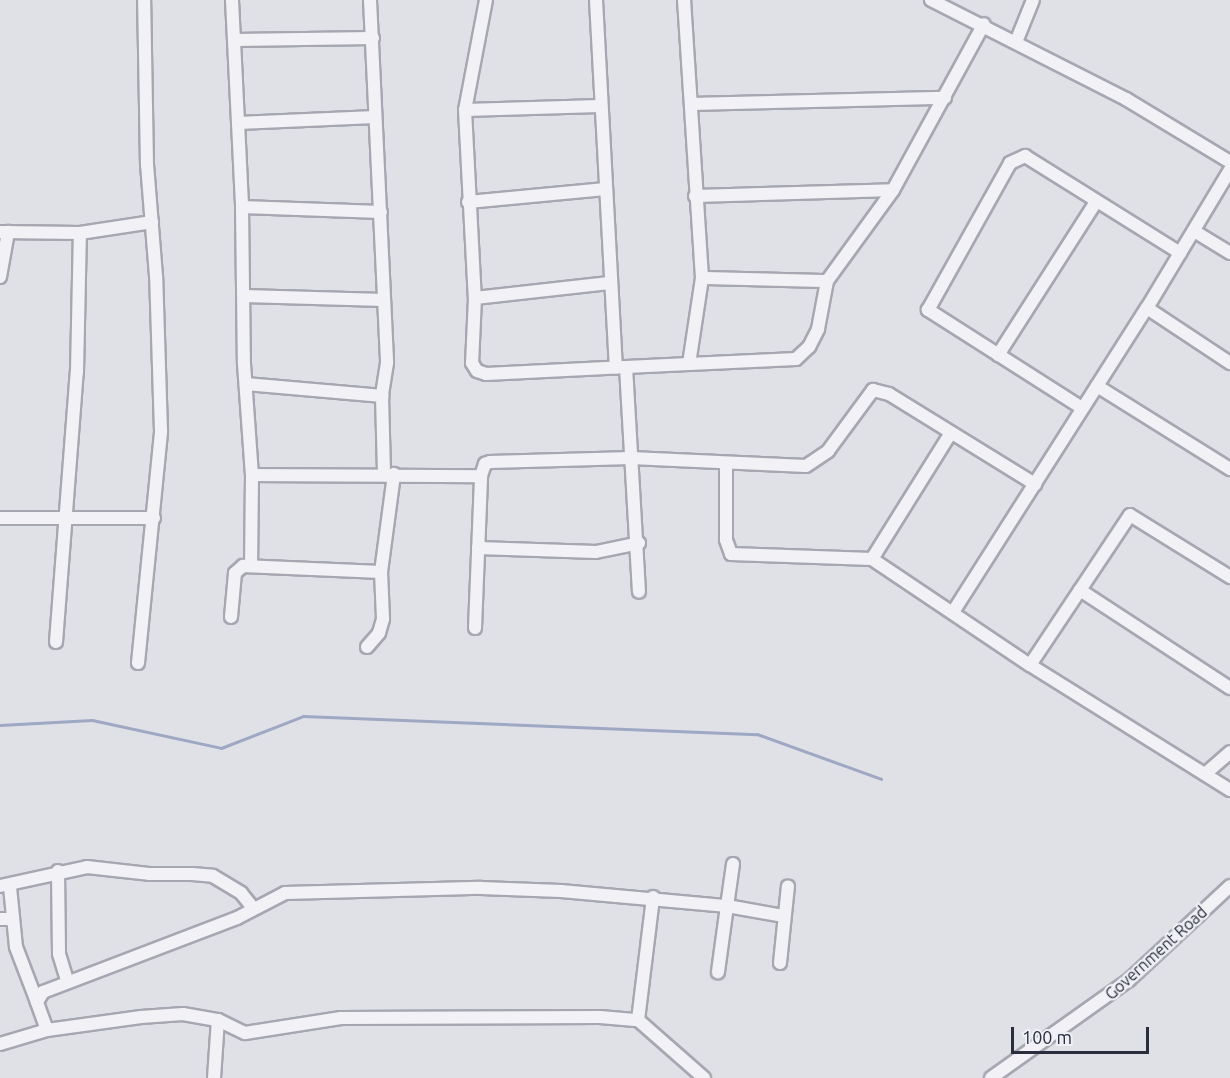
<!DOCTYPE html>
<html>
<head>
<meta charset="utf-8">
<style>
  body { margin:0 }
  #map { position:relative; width:1230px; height:1078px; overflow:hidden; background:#e0e1e7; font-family:Ubuntu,sans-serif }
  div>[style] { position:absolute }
  .stream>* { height:3px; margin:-1.5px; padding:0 1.5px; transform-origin:1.5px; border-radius:1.5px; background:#9fa8c3 }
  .roads { filter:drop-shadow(2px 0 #a6a7b1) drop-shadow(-2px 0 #a6a7b1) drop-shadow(0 2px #a6a7b1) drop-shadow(0 -2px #a6a7b1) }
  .minor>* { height:12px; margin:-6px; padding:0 6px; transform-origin:6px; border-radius:6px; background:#f2f2f6 }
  span { translate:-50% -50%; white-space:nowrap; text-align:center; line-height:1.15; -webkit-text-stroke:4.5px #eff0f5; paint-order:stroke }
  .street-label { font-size:16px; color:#2a2d3d }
  .scale { position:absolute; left:1011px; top:1027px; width:138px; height:27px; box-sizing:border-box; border:3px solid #2a2d3d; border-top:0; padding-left:8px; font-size:18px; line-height:21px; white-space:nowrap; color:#2a2d3d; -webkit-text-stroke:4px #eff0f5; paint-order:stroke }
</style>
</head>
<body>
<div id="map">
  <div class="stream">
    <i style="left:0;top:725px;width:92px;rotate:-3.1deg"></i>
    <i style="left:92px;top:720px;width:132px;rotate:12.2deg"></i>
    <i style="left:221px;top:748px;width:88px;rotate:-21.3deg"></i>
    <i style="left:303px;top:716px;width:454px;rotate:2.3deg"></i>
    <i style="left:757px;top:734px;width:132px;rotate:19.9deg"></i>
  </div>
  <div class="roads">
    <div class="minor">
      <i style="left:232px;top:0;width:207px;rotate:87.2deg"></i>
      <i style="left:242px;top:207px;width:157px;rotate:89.3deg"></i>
      <i style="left:244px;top:364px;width:111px;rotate:85.9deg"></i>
      <i style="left:252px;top:475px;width:90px;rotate:90.6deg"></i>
      <i style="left:370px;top:0;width:363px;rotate:87.3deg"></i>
      <i style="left:387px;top:363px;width:33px;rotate:99deg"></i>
      <i style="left:382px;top:396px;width:79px;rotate:88.5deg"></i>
      <i style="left:486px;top:0;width:112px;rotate:100.8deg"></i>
      <i style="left:465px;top:110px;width:188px;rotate:87deg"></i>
      <i style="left:475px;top:298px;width:65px;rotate:92.6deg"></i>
      <i style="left:472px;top:363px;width:9px;rotate:58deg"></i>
      <i style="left:477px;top:371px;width:9px;rotate:18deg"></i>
      <i style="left:486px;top:374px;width:140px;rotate:-2.9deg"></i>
      <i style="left:626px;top:367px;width:225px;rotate:86.7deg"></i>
      <i style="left:596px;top:0;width:368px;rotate:86.9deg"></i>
      <i style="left:931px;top:0;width:219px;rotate:26.9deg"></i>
      <i style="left:1126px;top:99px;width:122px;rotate:31.2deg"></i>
      <i style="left:235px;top:40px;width:138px;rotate:-0.8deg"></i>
      <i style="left:1016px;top:42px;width:45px;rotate:-68deg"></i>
      <i style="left:691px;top:104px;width:254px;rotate:-1.4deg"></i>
      <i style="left:465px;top:110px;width:135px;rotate:-1.7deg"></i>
      <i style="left:238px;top:123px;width:137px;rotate:-2.5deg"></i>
      <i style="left:695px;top:196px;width:198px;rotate:-1.7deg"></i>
      <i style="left:468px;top:202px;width:138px;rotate:-5.4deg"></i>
      <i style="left:242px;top:207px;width:139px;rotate:2.1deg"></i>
      <i style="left:1194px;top:231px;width:42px;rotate:31.4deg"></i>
      <i style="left:0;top:232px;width:80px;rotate:0.7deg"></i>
      <i style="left:80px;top:233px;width:73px;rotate:-8.7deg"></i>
      <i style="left:0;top:277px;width:46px;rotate:-79.9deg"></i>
      <i style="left:702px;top:278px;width:125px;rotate:1.4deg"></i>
      <i style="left:827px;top:281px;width:112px;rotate:-54deg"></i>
      <i style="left:893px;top:190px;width:189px;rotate:-61.3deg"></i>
      <i style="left:244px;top:296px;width:140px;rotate:1.6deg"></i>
      <i style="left:475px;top:298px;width:135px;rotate:-6.4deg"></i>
      <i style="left:1147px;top:308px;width:100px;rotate:33.5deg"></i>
      <i style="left:998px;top:355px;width:182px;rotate:-57.4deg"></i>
      <i style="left:689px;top:364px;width:107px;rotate:-2.7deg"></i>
      <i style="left:796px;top:359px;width:18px;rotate:-43deg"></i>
      <i style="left:809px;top:347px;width:20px;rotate:-63deg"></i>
      <i style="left:818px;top:329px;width:49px;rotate:-79.4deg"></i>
      <i style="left:626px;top:367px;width:63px;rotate:-2.7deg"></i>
      <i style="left:689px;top:364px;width:87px;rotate:-81.4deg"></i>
      <i style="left:702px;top:278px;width:279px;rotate:-93.7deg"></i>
      <i style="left:246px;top:384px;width:137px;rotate:5deg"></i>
      <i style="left:1097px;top:386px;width:157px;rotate:32deg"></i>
      <i style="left:1082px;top:408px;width:183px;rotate:-147.5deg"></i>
      <i style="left:928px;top:310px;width:168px;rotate:-60.8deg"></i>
      <i style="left:1010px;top:163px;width:17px;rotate:-25deg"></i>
      <i style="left:1025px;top:156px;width:183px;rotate:32deg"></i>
      <i style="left:726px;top:464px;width:76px;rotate:90deg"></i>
      <i style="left:726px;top:540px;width:15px;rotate:70deg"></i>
      <i style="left:731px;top:554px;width:141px;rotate:2deg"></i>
      <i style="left:872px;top:559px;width:190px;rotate:33.9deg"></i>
      <i style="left:1030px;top:665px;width:236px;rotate:32deg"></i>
      <i style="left:252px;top:475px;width:229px;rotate:0.3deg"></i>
      <i style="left:0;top:518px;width:154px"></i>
      <i style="left:478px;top:548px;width:118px;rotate:1.9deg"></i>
      <i style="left:596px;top:552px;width:44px;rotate:-11.8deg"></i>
      <i style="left:872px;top:559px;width:147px;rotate:-58deg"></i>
      <i style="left:1080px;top:590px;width:90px;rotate:-56.3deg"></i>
      <i style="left:1130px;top:515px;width:118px;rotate:31.8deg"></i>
      <i style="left:953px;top:612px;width:361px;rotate:-57.5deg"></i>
      <i style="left:1147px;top:308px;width:161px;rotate:-59deg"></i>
      <i style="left:231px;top:617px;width:44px;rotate:-84.8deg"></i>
      <i style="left:235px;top:573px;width:11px;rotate:-41deg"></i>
      <i style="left:243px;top:566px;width:138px;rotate:2.5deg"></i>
      <i style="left:381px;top:572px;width:99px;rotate:-82.4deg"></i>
      <i style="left:475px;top:628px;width:152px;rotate:-87.7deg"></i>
      <i style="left:481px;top:476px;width:13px;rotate:-72deg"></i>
      <i style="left:485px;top:464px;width:5px;rotate:-22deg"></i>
      <i style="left:490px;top:462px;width:141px;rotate:-1.6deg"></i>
      <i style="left:631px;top:458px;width:175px;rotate:2.6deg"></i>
      <i style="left:806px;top:466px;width:27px;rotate:-34deg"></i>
      <i style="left:828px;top:451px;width:76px;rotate:-53.6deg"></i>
      <i style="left:873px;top:390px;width:16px;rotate:14deg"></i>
      <i style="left:889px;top:394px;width:172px;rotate:31.7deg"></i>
      <i style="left:56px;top:642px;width:271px;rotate:-85.6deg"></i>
      <i style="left:77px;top:372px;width:139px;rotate:-88.8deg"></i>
      <i style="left:367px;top:647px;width:18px;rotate:-49deg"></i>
      <i style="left:379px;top:633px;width:15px;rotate:-74deg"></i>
      <i style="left:383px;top:619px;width:47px;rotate:-92.4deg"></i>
      <i style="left:138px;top:663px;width:233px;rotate:-84.3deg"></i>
      <i style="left:161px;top:431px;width:155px;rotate:-91.8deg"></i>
      <i style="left:156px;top:276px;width:111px;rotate:-94.6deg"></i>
      <i style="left:147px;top:165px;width:165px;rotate:-91deg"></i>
      <i style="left:1030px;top:665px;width:90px;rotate:-56.3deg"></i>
      <i style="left:1080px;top:590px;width:179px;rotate:33.2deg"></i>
      <i style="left:1205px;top:774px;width:33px;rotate:-41deg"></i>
      <i style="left:733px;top:864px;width:42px;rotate:98.1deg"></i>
      <i style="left:727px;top:906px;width:58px;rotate:10deg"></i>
      <i style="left:58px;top:871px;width:83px;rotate:89.3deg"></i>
      <i style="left:59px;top:954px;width:28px;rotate:73deg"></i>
      <i style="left:0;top:886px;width:89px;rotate:-12.3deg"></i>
      <i style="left:87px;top:867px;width:62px;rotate:6.4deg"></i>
      <i style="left:149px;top:874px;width:43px"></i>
      <i style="left:192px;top:874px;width:21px;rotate:5deg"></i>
      <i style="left:213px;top:876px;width:33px;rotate:31deg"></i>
      <i style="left:241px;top:893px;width:19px;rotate:51deg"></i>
      <i style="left:10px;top:887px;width:60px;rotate:84.3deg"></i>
      <i style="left:16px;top:947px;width:59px;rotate:69.1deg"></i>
      <i style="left:0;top:919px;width:13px"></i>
      <i style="left:780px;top:963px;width:77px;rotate:-84.1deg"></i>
      <i style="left:638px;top:1020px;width:124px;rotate:-83deg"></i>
      <i style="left:47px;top:1030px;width:30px;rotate:-110deg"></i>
      <i style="left:37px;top:1002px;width:12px;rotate:-59deg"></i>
      <i style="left:43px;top:992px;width:208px;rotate:-20.9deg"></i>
      <i style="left:237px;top:918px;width:54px;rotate:-27.5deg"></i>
      <i style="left:285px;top:893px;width:196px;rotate:-1.5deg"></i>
      <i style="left:481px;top:888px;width:80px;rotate:2.1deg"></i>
      <i style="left:561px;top:891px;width:167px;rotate:5.2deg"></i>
      <i style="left:727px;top:906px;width:67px;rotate:97.8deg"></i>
      <i style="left:0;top:1044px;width:49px;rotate:-16.6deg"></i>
      <i style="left:47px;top:1030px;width:95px;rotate:-7.9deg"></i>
      <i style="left:141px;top:1017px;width:42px;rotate:-4.1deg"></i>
      <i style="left:183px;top:1014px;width:36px;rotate:10deg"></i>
      <i style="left:214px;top:1078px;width:58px;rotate:-86.1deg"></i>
      <i style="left:218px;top:1020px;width:30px;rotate:26deg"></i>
      <i style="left:245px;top:1033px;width:97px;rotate:-8.9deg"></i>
      <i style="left:341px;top:1018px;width:259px;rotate:-0.2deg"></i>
      <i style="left:600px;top:1017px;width:38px;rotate:5deg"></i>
      <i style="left:638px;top:1020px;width:88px;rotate:41.3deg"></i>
      <i style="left:991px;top:1078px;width:169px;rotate:-35.4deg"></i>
      <i style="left:1129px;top:980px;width:138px;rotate:-42.9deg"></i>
    </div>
  </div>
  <div class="street-label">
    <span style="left:1156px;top:953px;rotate:-42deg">Government Road</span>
  </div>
  <div class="scale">100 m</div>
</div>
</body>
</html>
